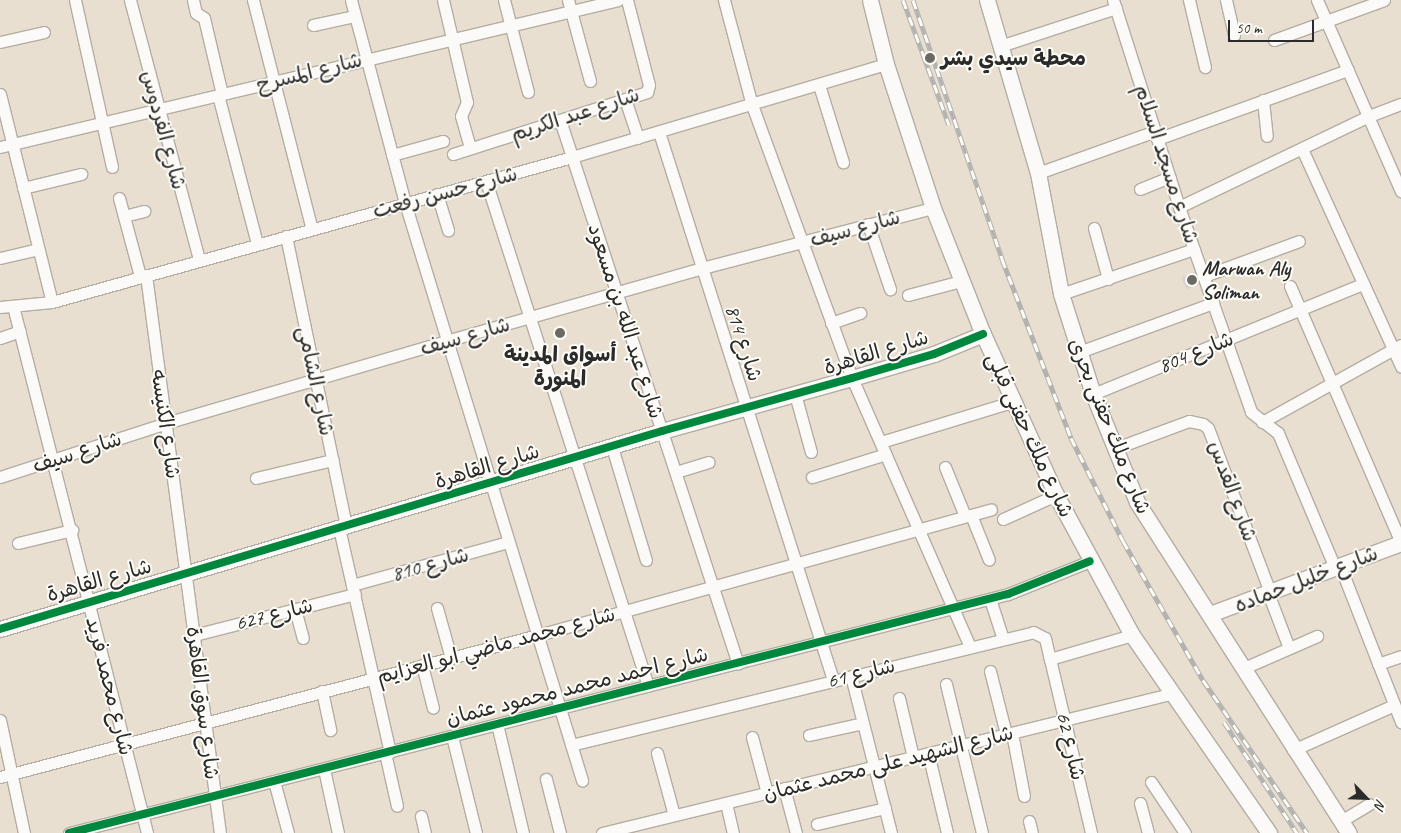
<!DOCTYPE html>
<html>
<head>
<meta charset="utf-8">
<style>
  body { margin:0 }
  #map { position:relative; width:1401px; height:833px; overflow:hidden; background:#e8dfd0; font-family:Caveat,"Playpen Sans Arabic",sans-serif }
  div>[style] { position:absolute }
  .building>* { inset:0; background:#d8d0d2; transform-origin:0 0 }
  .roads { filter:drop-shadow(1px 0 #b3ada3) drop-shadow(-1px 0 #b3ada3) drop-shadow(0 1px #b3ada3) drop-shadow(0 -1px #b3ada3) }
  .street>* { height:11px; margin:-5.5px; padding:0 5.5px; transform-origin:5.5px; border-radius:5.5px; background:#fcfaf8 }
  .secondary>* { height:15px; margin:-7.5px; padding:0 7.5px; transform-origin:7.5px; border-radius:7.5px; background:#fcfaf8 }
  .rail>* { height:5px; margin-top:-2.5px; transform-origin:0; background:repeating-linear-gradient(90deg,#fdfcf7 0 9px,#b3b2b0 0 18px); box-sizing:border-box; border-block:1px solid #b3b2b0 }
  .cycleway>* { height:8px; margin:-4px; padding:0 4px; transform-origin:4px; border-radius:4px; background:#00873e }
  .dots>* { width:14px; height:14px; translate:-50% -50%; box-sizing:border-box; border:2px solid #fdfcf7; border-radius:50% }
  span { translate:-50% -50%; white-space:nowrap; text-align:center; line-height:1.15; -webkit-text-stroke:4px #fdfcf7; paint-order:stroke }
  .poi-label { font-size:21px; color:#2b2b2b; font-weight:700 }
  .left { translate:0 -50%; text-align:left }
  .street-label { font-size:21px; color:#2b2b2b }
  .north { position:absolute; left:1341px; top:773px; width:50px; height:50px; -webkit-text-stroke:4px #fdfcf7; paint-order:stroke; rotate:114deg; font-size:14px; font-weight:700; line-height:20px; text-align:center; color:#2b2b2b }
  .north::after { content:''; display:block; margin:auto; width:18px; height:22px; background:#2b2b2b; clip-path:polygon(50% 0,100% 100%,50% 72%,0 100%) }
  .scale { position:absolute; left:1228px; top:20px; width:86px; height:22px; box-sizing:border-box; border:2px solid #2b2b2b; border-top:0; padding-left:6px; font-size:15px; line-height:18px; white-space:nowrap; color:#2b2b2b; -webkit-text-stroke:4px #fdfcf7; paint-order:stroke }
</style>
</head>
<body>
<div id="map">
  <div class="building">
    <i style="left:1199px;top:270px;width:13px;height:19px;rotate:67deg"></i>
  </div>
  <div class="roads">
    <div class="street">
      <i style="left:75px;top:0;width:171px;rotate:77.5deg"></i>
      <i style="left:130px;top:0;width:269px;rotate:75.1deg"></i>
      <i style="left:193px;top:0;width:13px;rotate:77deg"></i>
      <i style="left:196px;top:13px;width:9px;rotate:32deg"></i>
      <i style="left:204px;top:18px;width:78px;rotate:76.7deg"></i>
      <i style="left:253px;top:0;width:236px;rotate:75.6deg"></i>
      <i style="left:351px;top:0;width:210px;rotate:75.1deg"></i>
      <i style="left:405px;top:203px;width:604px;rotate:72.95deg"></i>
      <i style="left:443px;top:0;width:105px;rotate:76.8deg"></i>
      <i style="left:467px;top:102px;width:15px;rotate:113deg"></i>
      <i style="left:461px;top:116px;width:33px;rotate:74deg"></i>
      <i style="left:504px;top:0;width:95px;rotate:75.4deg"></i>
      <i style="left:568px;top:0;width:84px;rotate:74.8deg"></i>
      <i style="left:724px;top:0;width:109px;rotate:75.1deg"></i>
      <i style="left:752px;top:105px;width:291px;rotate:69.9deg"></i>
      <i style="left:852px;top:378px;width:292px;rotate:66.3deg"></i>
      <i style="left:1113px;top:0;width:217px;rotate:72.3deg"></i>
      <i style="left:1179px;top:207px;width:217px;rotate:70.6deg"></i>
      <i style="left:1251px;top:412px;width:34px;rotate:38deg"></i>
      <i style="left:1278px;top:433px;width:147px;rotate:67.1deg"></i>
      <i style="left:1189px;top:0;width:69px;rotate:76.6deg"></i>
      <i style="left:1226px;top:0;width:36px;rotate:77deg"></i>
      <i style="left:1317px;top:0;width:209px;rotate:66.3deg"></i>
      <i style="left:313px;top:25px;width:43px;rotate:-12.1deg"></i>
      <i style="left:1274px;top:40px;width:117px;rotate:-20deg"></i>
      <i style="left:0;top:42px;width:45px;rotate:-12.8deg"></i>
      <i style="left:1000px;top:46px;width:122px;rotate:-18.1deg"></i>
      <i style="left:819px;top:85px;width:81px;rotate:72.7deg"></i>
      <i style="left:0;top:94px;width:214px;rotate:76deg"></i>
      <i style="left:218px;top:95px;width:154px;rotate:75.3deg"></i>
      <i style="left:625px;top:99px;width:41px;rotate:71.6deg"></i>
      <i style="left:1263px;top:100px;width:36px;rotate:84deg"></i>
      <i style="left:560px;top:120px;width:572px;rotate:71.88deg"></i>
      <i style="left:659px;top:132px;width:575px;rotate:72.38deg"></i>
      <i style="left:1157px;top:139px;width:203px;rotate:-19.9deg"></i>
      <i style="left:0;top:147px;width:635px;rotate:-13.38deg"></i>
      <i style="left:1302px;top:149px;width:239px;rotate:65.5deg"></i>
      <i style="left:453px;top:154px;width:204px;rotate:-17.7deg"></i>
      <i style="left:647px;top:92px;width:7px;rotate:-74deg"></i>
      <i style="left:649px;top:85px;width:88px;rotate:-104.5deg"></i>
      <i style="left:392px;top:155px;width:53px;rotate:-15.4deg"></i>
      <i style="left:1038px;top:173px;width:124px;rotate:-19.7deg"></i>
      <i style="left:486px;top:181px;width:530px;rotate:72.21deg"></i>
      <i style="left:23px;top:188px;width:60px;rotate:-13.6deg"></i>
      <i style="left:1140px;top:189px;width:32px;rotate:-22deg"></i>
      <i style="left:437px;top:194px;width:38px;rotate:73deg"></i>
      <i style="left:119px;top:198px;width:81px;rotate:74.9deg"></i>
      <i style="left:1179px;top:207px;width:211px;rotate:-25.6deg"></i>
      <i style="left:1369px;top:116px;width:34px;rotate:-21deg"></i>
      <i style="left:124px;top:216px;width:21px;rotate:-14deg"></i>
      <i style="left:868px;top:224px;width:69px;rotate:71.3deg"></i>
      <i style="left:1094px;top:228px;width:53px;rotate:74.6deg"></i>
      <i style="left:286px;top:236px;width:296px;rotate:78.3deg"></i>
      <i style="left:0;top:258px;width:39px;rotate:-13deg"></i>
      <i style="left:146px;top:275px;width:563px;rotate:82.45deg"></i>
      <i style="left:1204px;top:276px;width:101px;rotate:-20.2deg"></i>
      <i style="left:1290px;top:286px;width:280px;rotate:66.6deg"></i>
      <i style="left:1061px;top:294px;width:140px;rotate:-18.7deg"></i>
      <i style="left:908px;top:295px;width:55px;rotate:-14.8deg"></i>
      <i style="left:13px;top:306px;width:544px;rotate:75.73deg"></i>
      <i style="left:0;top:307px;width:52px;rotate:-5.5deg"></i>
      <i style="left:52px;top:302px;width:540px;rotate:-15.58deg"></i>
      <i style="left:572px;top:157px;width:327px;rotate:-16.5deg"></i>
      <i style="left:831px;top:323px;width:31px;rotate:-19deg"></i>
      <i style="left:0;top:338px;width:21px;rotate:-19deg"></i>
      <i style="left:1079px;top:352px;width:143px;rotate:-20.1deg"></i>
      <i style="left:795px;top:394px;width:60px;rotate:74.6deg"></i>
      <i style="left:1093px;top:394px;width:292px;rotate:-22.2deg"></i>
      <i style="left:1262px;top:422px;width:159px;rotate:-29deg"></i>
      <i style="left:881px;top:442px;width:140px;rotate:-17deg"></i>
      <i style="left:612px;top:447px;width:118px;rotate:73.3deg"></i>
      <i style="left:1116px;top:448px;width:78px;rotate:-20.3deg"></i>
      <i style="left:1189px;top:421px;width:14px;rotate:12deg"></i>
      <i style="left:1203px;top:424px;width:6px;rotate:39deg"></i>
      <i style="left:1208px;top:428px;width:175px;rotate:69.3deg"></i>
      <i style="left:945px;top:467px;width:53px;rotate:67.8deg"></i>
      <i style="left:676px;top:472px;width:34px;rotate:-17deg"></i>
      <i style="left:0;top:477px;width:175px;rotate:-18deg"></i>
      <i style="left:166px;top:423px;width:292px;rotate:-16.3deg"></i>
      <i style="left:446px;top:341px;width:266px;rotate:-15.9deg"></i>
      <i style="left:702px;top:268px;width:239px;rotate:-14.6deg"></i>
      <i style="left:812px;top:477px;width:77px;rotate:-17.3deg"></i>
      <i style="left:256px;top:478px;width:79px;rotate:-13.2deg"></i>
      <i style="left:971px;top:515px;width:48px;rotate:68.2deg"></i>
      <i style="left:1003px;top:519px;width:58px;rotate:-24.4deg"></i>
      <i style="left:339px;top:528px;width:230px;rotate:77.2deg"></i>
      <i style="left:18px;top:543px;width:56px;rotate:-13.5deg"></i>
      <i style="left:1340px;top:566px;width:168px;rotate:68.6deg"></i>
      <i style="left:352px;top:585px;width:162px;rotate:-15.4deg"></i>
      <i style="left:1268px;top:593px;width:59px;rotate:69.1deg"></i>
      <i style="left:990px;top:599px;width:42px;rotate:72deg"></i>
      <i style="left:437px;top:608px;width:52px;rotate:74.4deg"></i>
      <i style="left:295px;top:609px;width:30px;rotate:75deg"></i>
      <i style="left:194px;top:635px;width:166px;rotate:-14.3deg"></i>
      <i style="left:1050px;top:659px;width:179px;rotate:76.7deg"></i>
      <i style="left:1378px;top:664px;width:24px;rotate:-19deg"></i>
      <i style="left:422px;top:665px;width:44px;rotate:75.7deg"></i>
      <i style="left:1244px;top:668px;width:80px;rotate:-23.7deg"></i>
      <i style="left:990px;top:671px;width:65px;rotate:75.7deg"></i>
      <i style="left:851px;top:676px;width:162px;rotate:75.7deg"></i>
      <i style="left:946px;top:684px;width:153px;rotate:76.4deg"></i>
      <i style="left:322px;top:691px;width:40px;rotate:78deg"></i>
      <i style="left:899px;top:698px;width:61px;rotate:76.7deg"></i>
      <i style="left:0;top:720px;width:116px;rotate:78deg"></i>
      <i style="left:497px;top:724px;width:112px;rotate:76.6deg"></i>
      <i style="left:1012px;top:733px;width:64px;rotate:79.2deg"></i>
      <i style="left:809px;top:735px;width:55px;rotate:-12.5deg"></i>
      <i style="left:452px;top:736px;width:100px;rotate:76.1deg"></i>
      <i style="left:752px;top:737px;width:58px;rotate:75deg"></i>
      <i style="left:571px;top:745px;width:476px;rotate:-13.7deg"></i>
      <i style="left:1033px;top:632px;width:13px;rotate:27deg"></i>
      <i style="left:1045px;top:638px;width:22px;rotate:77deg"></i>
      <i style="left:1050px;top:659px;width:85px;rotate:-16.3deg"></i>
      <i style="left:1293px;top:750px;width:111px;rotate:-24deg"></i>
      <i style="left:385px;top:753px;width:54px;rotate:77.2deg"></i>
      <i style="left:657px;top:753px;width:64px;rotate:74.7deg"></i>
      <i style="left:928px;top:753px;width:82px;rotate:76.6deg"></i>
      <i style="left:324px;top:769px;width:66px;rotate:77.7deg"></i>
      <i style="left:0;top:777px;width:556px;rotate:-14.79deg"></i>
      <i style="left:538px;top:635px;width:470px;rotate:-15.5deg"></i>
      <i style="left:546px;top:779px;width:56px;rotate:75.5deg"></i>
      <i style="left:274px;top:781px;width:54px;rotate:74.9deg"></i>
      <i style="left:1151px;top:782px;width:61px;rotate:56.3deg"></i>
      <i style="left:784px;top:788px;width:47px;rotate:75.1deg"></i>
      <i style="left:726px;top:803px;width:31px;rotate:77deg"></i>
      <i style="left:1140px;top:803px;width:31px;rotate:75deg"></i>
      <i style="left:421px;top:816px;width:17px;rotate:77deg"></i>
      <i style="left:1029px;top:821px;width:12px;rotate:76deg"></i>
      <i style="left:1341px;top:821px;width:33px;rotate:-31deg"></i>
      <i style="left:817px;top:824px;width:70px;rotate:-13.2deg"></i>
      <i style="left:69px;top:833px;width:969px;rotate:-14.28deg"></i>
      <i style="left:1008px;top:594px;width:88px;rotate:-21.9deg"></i>
      <i style="left:602px;top:833px;width:589px;rotate:-13.75deg"></i>
    </div>
    <div class="secondary">
      <i style="left:870px;top:0;width:66px;rotate:76deg"></i>
      <i style="left:886px;top:64px;width:151px;rotate:71.9deg"></i>
      <i style="left:933px;top:208px;width:136px;rotate:68.4deg"></i>
      <i style="left:983px;top:334px;width:177px;rotate:65.6deg"></i>
      <i style="left:1056px;top:495px;width:159px;rotate:61.5deg"></i>
      <i style="left:1132px;top:635px;width:241px;rotate:55.3deg"></i>
      <i style="left:987px;top:0;width:180px;rotate:73.6deg"></i>
      <i style="left:1038px;top:173px;width:123px;rotate:79.2deg"></i>
      <i style="left:1061px;top:294px;width:105px;rotate:72.3deg"></i>
      <i style="left:1093px;top:394px;width:117px;rotate:67.8deg"></i>
      <i style="left:1137px;top:502px;width:393px;rotate:57.4deg"></i>
      <i style="left:1210px;top:614px;width:204px;rotate:-20.4deg"></i>
      <i style="left:0;top:629px;width:691px;rotate:-16.65deg"></i>
      <i style="left:662px;top:431px;width:197px;rotate:-15.6deg"></i>
      <i style="left:852px;top:378px;width:85px;rotate:-16.3deg"></i>
      <i style="left:934px;top:354px;width:53px;rotate:-22.2deg"></i>
    </div>
  </div>
  <div class="rail">
    <i style="left:903px;top:0;width:133px;rotate:69.8deg"></i>
    <i style="left:913px;top:0;width:274px;rotate:71deg"></i>
    <i style="left:1002px;top:259px;width:192px;rotate:68.9deg"></i>
    <i style="left:1071px;top:438px;width:115px;rotate:63.2deg"></i>
    <i style="left:1123px;top:541px;width:160px;rotate:60.1deg"></i>
    <i style="left:1203px;top:680px;width:185px;rotate:55.8deg"></i>
    <i style="left:1224px;top:722px;width:133px;rotate:56.7deg"></i>
  </div>
  <div class="cycleway">
    <i style="left:0;top:629px;width:691px;rotate:-16.65deg"></i>
    <i style="left:662px;top:431px;width:197px;rotate:-15.6deg"></i>
    <i style="left:852px;top:378px;width:85px;rotate:-16.3deg"></i>
    <i style="left:934px;top:354px;width:53px;rotate:-22.2deg"></i>
    <i style="left:69px;top:833px;width:969px;rotate:-14.28deg"></i>
    <i style="left:1008px;top:594px;width:88px;rotate:-21.9deg"></i>
  </div>
  <div class="dots">
    <i style="left:930px;top:58px;background:#6d6a65"></i>
    <i style="left:1192px;top:280px;background:#6d6a65"></i>
    <i style="left:560px;top:333px;background:#6d6a65"></i>
  </div>
  <div class="poi-label">
    <span class="left" style="left:941px;top:58px">محطة سيدي بشر</span>
    <span class="left" style="left:1202px;top:280px">Marwan Aly<br>Soliman</span>
    <span style="left:560px;top:366px">أسواق المدينة<br>المنورة</span>
  </div>
  <div class="street-label">
    <span style="left:309px;top:72px;rotate:-14deg">شارع المسرح</span>
    <span style="left:575px;top:114px;rotate:-18deg">شارع عبد الكريم</span>
    <span style="left:164px;top:130px;rotate:75deg">شارع الفردوس</span>
    <span style="left:1167px;top:164px;rotate:72deg">شارع مسجد السلام</span>
    <span style="left:445px;top:192px;rotate:-15deg">شارع حسن رفعت</span>
    <span style="left:855px;top:228px;rotate:-15deg">شارع سيف</span>
    <span style="left:626px;top:321px;rotate:72deg">شارع عبد الله بن مسعود</span>
    <span style="left:465px;top:336px;rotate:-16deg">شارع سيف</span>
    <span style="left:744px;top:343px;rotate:72deg">شارع 814</span>
    <span style="left:876px;top:352px;rotate:-17deg">شارع القاهرة</span>
    <span style="left:1196px;top:352px;rotate:-22deg">شارع 804</span>
    <span style="left:316px;top:381px;rotate:78deg">شارع الشامى</span>
    <span style="left:166px;top:424px;rotate:82deg">شارع الكنيسه</span>
    <span style="left:1110px;top:426px;rotate:68deg">شارع ملك حفنى بحرى</span>
    <span style="left:1030px;top:435px;rotate:65deg">شارع ملك حفنى قبلى</span>
    <span style="left:77px;top:452px;rotate:-18deg">شارع سيف</span>
    <span style="left:487px;top:466px;rotate:-17deg">شارع القاهرة</span>
    <span style="left:1233px;top:491px;rotate:70deg">شارع القدس</span>
    <span style="left:430px;top:564px;rotate:-15deg">شارع 810</span>
    <span style="left:1306px;top:579px;rotate:-21deg">شارع خليل حماده</span>
    <span style="left:99px;top:580px;rotate:-16deg">شارع القاهرة</span>
    <span style="left:274px;top:614px;rotate:-14deg">شارع 627</span>
    <span style="left:496px;top:645px;rotate:-15deg">شارع محمد ماضي ابو العزايم</span>
    <span style="left:861px;top:673px;rotate:-14deg">شارع 61</span>
    <span style="left:110px;top:686px;rotate:76deg">شارع محمد فريد</span>
    <span style="left:577px;top:686px;rotate:-14deg">شارع احمد محمد محمود عثمان</span>
    <span style="left:203px;top:703px;rotate:83deg">شارع سوق القاهرة</span>
    <span style="left:1071px;top:746px;rotate:77deg">شارع 62</span>
    <span style="left:888px;top:763px;rotate:-14deg">شارع الشهيد على محمد عثمان</span>
  </div>
  <div class="north">N</div>
  <div class="scale">50 m</div>
</div>
</body>
</html>
